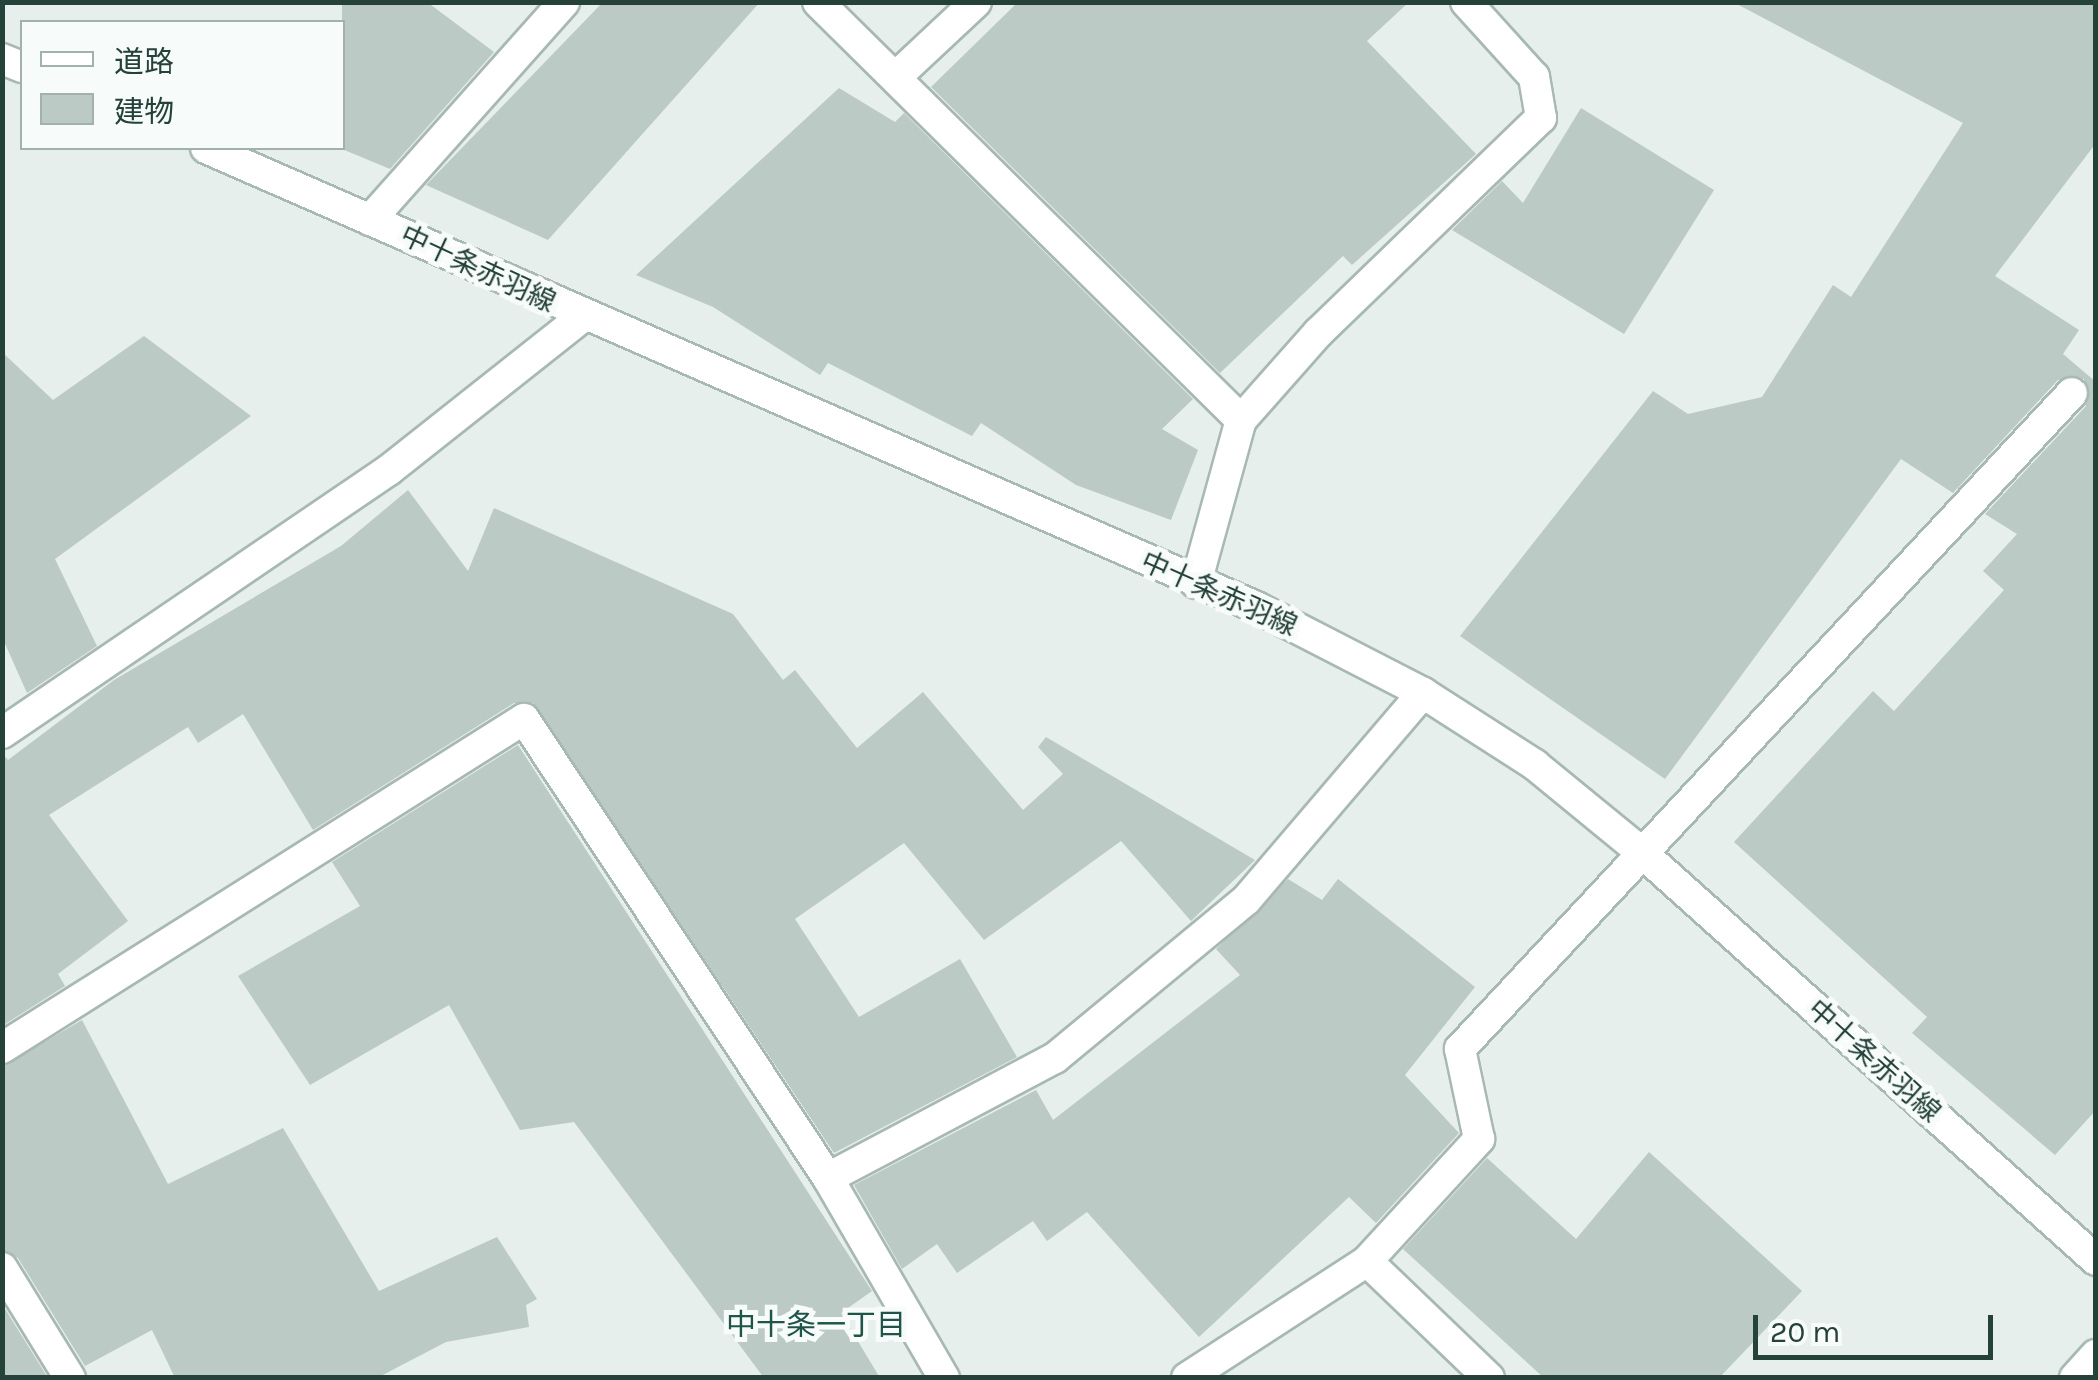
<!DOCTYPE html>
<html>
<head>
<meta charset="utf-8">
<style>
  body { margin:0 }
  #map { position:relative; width:2098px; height:1380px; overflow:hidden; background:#e6efeb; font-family:Karla,"Noto Sans JP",sans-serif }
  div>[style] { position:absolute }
  .building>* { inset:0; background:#bbcac4 }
  .roads { filter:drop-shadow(2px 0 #a8b8b2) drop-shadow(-2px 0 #a8b8b2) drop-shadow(0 2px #a8b8b2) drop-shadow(0 -2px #a8b8b2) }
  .lane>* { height:30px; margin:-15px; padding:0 15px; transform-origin:15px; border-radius:15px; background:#fff }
  .street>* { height:30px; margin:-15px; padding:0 15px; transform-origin:15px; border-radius:15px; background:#fff }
  .secondary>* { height:30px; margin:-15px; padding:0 15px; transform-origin:15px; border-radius:15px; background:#fff }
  span { translate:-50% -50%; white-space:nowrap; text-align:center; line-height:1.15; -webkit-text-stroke:10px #f7fbf9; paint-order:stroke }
  .street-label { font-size:28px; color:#24423a }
  .neighbourhood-label { font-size:30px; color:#1f5548 }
  .frame { position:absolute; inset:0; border:5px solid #24423a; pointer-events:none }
  .legend { position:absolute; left:20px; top:20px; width:325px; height:130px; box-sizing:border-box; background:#f7fbf9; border:2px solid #a3b1ad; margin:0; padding:12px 18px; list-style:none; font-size:30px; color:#24423a }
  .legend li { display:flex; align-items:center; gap:20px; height:50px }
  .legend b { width:50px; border:2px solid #a3b1ad }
  .scale { position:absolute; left:1753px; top:1315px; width:240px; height:45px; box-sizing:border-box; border:5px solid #24423a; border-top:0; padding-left:12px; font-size:30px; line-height:35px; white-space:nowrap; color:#24423a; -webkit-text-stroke:8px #f7fbf9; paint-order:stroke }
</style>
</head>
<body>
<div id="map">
  <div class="building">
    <i style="clip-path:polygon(342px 2px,427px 2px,494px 52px,390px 169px,342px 149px)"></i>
    <i style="clip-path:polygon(603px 2px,760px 2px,548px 240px,426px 185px)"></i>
    <i style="clip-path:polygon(1018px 2px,1409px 2px,1367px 41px,1476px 154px,1352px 265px,1343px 256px,1220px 373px,931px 87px)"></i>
    <i style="clip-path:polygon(1733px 2px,2096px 2px,2096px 143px,1995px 276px,2079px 330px,2063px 354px,2096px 382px,2096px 1110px,2055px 1155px,1912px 1033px,1927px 1017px,1734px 842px,1873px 691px,1894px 711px,2004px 590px,1983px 571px,2017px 534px,1985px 514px,2086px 406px,2084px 379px,2058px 380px,1953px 493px,1901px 459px,1665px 779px,1460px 636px,1653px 391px,1688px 414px,1762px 397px,1833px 285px,1851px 297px,1963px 123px)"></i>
    <i style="clip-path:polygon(839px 88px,895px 122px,904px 113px,1193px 399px,1162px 429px,1198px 450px,1171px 520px,1076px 485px,981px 423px,972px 436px,828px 363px,820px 375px,713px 307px,636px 275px)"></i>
    <i style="clip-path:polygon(1581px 108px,1714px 190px,1624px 334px,1452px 230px,1502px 181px,1523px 203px)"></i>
    <i style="clip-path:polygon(144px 336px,251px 416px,55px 559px,97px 646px,27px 693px,2px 637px,2px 352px,53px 400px)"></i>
    <i style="clip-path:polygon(408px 490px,468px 571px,494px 508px,733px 614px,783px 680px,795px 670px,857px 748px,923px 692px,1023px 810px,1063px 774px,1038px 747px,1046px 737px,1255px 860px,1191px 921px,1121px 841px,984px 940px,904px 843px,795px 919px,859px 1017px,960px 959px,1017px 1057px,834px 1153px,533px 703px,514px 703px,313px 830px,243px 714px,198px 743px,188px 727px,49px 815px,128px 921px,58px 974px,65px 986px,2px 1026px,2px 753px,8px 760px,114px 680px,341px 546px)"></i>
    <i style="clip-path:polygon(518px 745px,872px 1291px,841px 1313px,880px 1378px,764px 1378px,574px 1122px,520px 1130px,449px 1005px,310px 1085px,238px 976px,360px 906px,332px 862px)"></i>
    <i style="clip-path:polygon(1288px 879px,1322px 900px,1338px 879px,1475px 987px,1405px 1075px,1459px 1133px,1376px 1223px,1349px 1197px,1199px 1337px,1087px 1212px,1047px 1241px,1033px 1221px,957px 1273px,937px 1244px,902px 1269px,854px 1185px,1036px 1090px,1053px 1120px,1240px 975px,1216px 949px)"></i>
    <i style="clip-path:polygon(82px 1020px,168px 1184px,283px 1128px,379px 1291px,497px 1237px,537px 1299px,526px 1305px,529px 1327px,446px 1342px,377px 1378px,175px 1378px,152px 1330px,85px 1366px,18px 1258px,2px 1249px,2px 1067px)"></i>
    <i style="clip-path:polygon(1649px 1152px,1802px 1291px,1719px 1378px,1544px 1378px,1403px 1249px,1487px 1158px,1576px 1239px)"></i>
    <i style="clip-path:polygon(2px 1304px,48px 1378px,2px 1378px)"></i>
  </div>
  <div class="roads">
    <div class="lane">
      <i style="left:897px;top:76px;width:108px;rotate:-43.1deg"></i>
      <i style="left:370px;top:220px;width:292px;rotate:-48.3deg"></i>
      <i style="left:2px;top:733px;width:468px;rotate:-34.2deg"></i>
      <i style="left:389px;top:470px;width:246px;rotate:-38.4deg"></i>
      <i style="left:2px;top:1048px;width:617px;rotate:-32.22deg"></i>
      <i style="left:524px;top:719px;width:551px;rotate:56.48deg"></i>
      <i style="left:828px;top:1178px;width:231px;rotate:59.9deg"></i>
      <i style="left:828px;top:1178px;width:257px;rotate:-27.9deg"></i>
      <i style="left:1055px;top:1058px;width:248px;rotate:-39.6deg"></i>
      <i style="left:1246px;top:900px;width:272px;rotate:-49.5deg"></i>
      <i style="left:1187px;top:1378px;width:215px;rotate:-33deg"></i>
      <i style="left:1367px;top:1261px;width:166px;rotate:-47.4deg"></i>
      <i style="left:1479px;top:1139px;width:92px;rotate:-101.9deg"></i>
      <i style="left:1460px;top:1049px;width:897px;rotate:-46.99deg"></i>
    </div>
    <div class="street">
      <i style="left:818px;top:2px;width:595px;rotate:44.66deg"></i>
      <i style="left:1196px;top:583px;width:169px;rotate:-74.6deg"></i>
      <i style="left:1241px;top:420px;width:116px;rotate:-48.5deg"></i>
      <i style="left:1318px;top:333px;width:310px;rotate:-44deg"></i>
      <i style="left:1541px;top:118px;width:42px;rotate:-99.7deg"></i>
      <i style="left:1534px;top:77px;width:101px;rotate:-132.2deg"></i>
      <i style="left:1367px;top:1261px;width:169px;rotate:43.8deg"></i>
      <i style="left:2px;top:1268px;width:129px;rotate:58.3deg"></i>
      <i style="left:2075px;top:1378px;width:31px;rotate:-48deg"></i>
    </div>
    <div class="secondary">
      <i style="left:2px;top:59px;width:22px;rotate:22deg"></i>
      <i style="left:206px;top:148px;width:1146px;rotate:23.61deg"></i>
      <i style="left:1256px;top:607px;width:188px;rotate:27.2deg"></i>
      <i style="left:1423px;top:693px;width:133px;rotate:32.7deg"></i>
      <i style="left:1535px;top:765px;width:134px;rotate:39.3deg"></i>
      <i style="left:1639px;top:850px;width:614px;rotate:41.9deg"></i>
    </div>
  </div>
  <div class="street-label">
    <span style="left:478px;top:269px;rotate:25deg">中十条赤羽線</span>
    <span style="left:1219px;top:594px;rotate:24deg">中十条赤羽線</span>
    <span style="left:1874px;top:1061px;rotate:42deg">中十条赤羽線</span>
  </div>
  <div class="neighbourhood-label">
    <span style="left:816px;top:1325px">中十条一丁目</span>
  </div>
  <div class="frame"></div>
  <ul class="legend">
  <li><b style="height:12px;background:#fff"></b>道路</li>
  <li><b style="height:28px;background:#bbcac4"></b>建物</li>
  </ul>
  <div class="scale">20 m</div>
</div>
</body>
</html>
